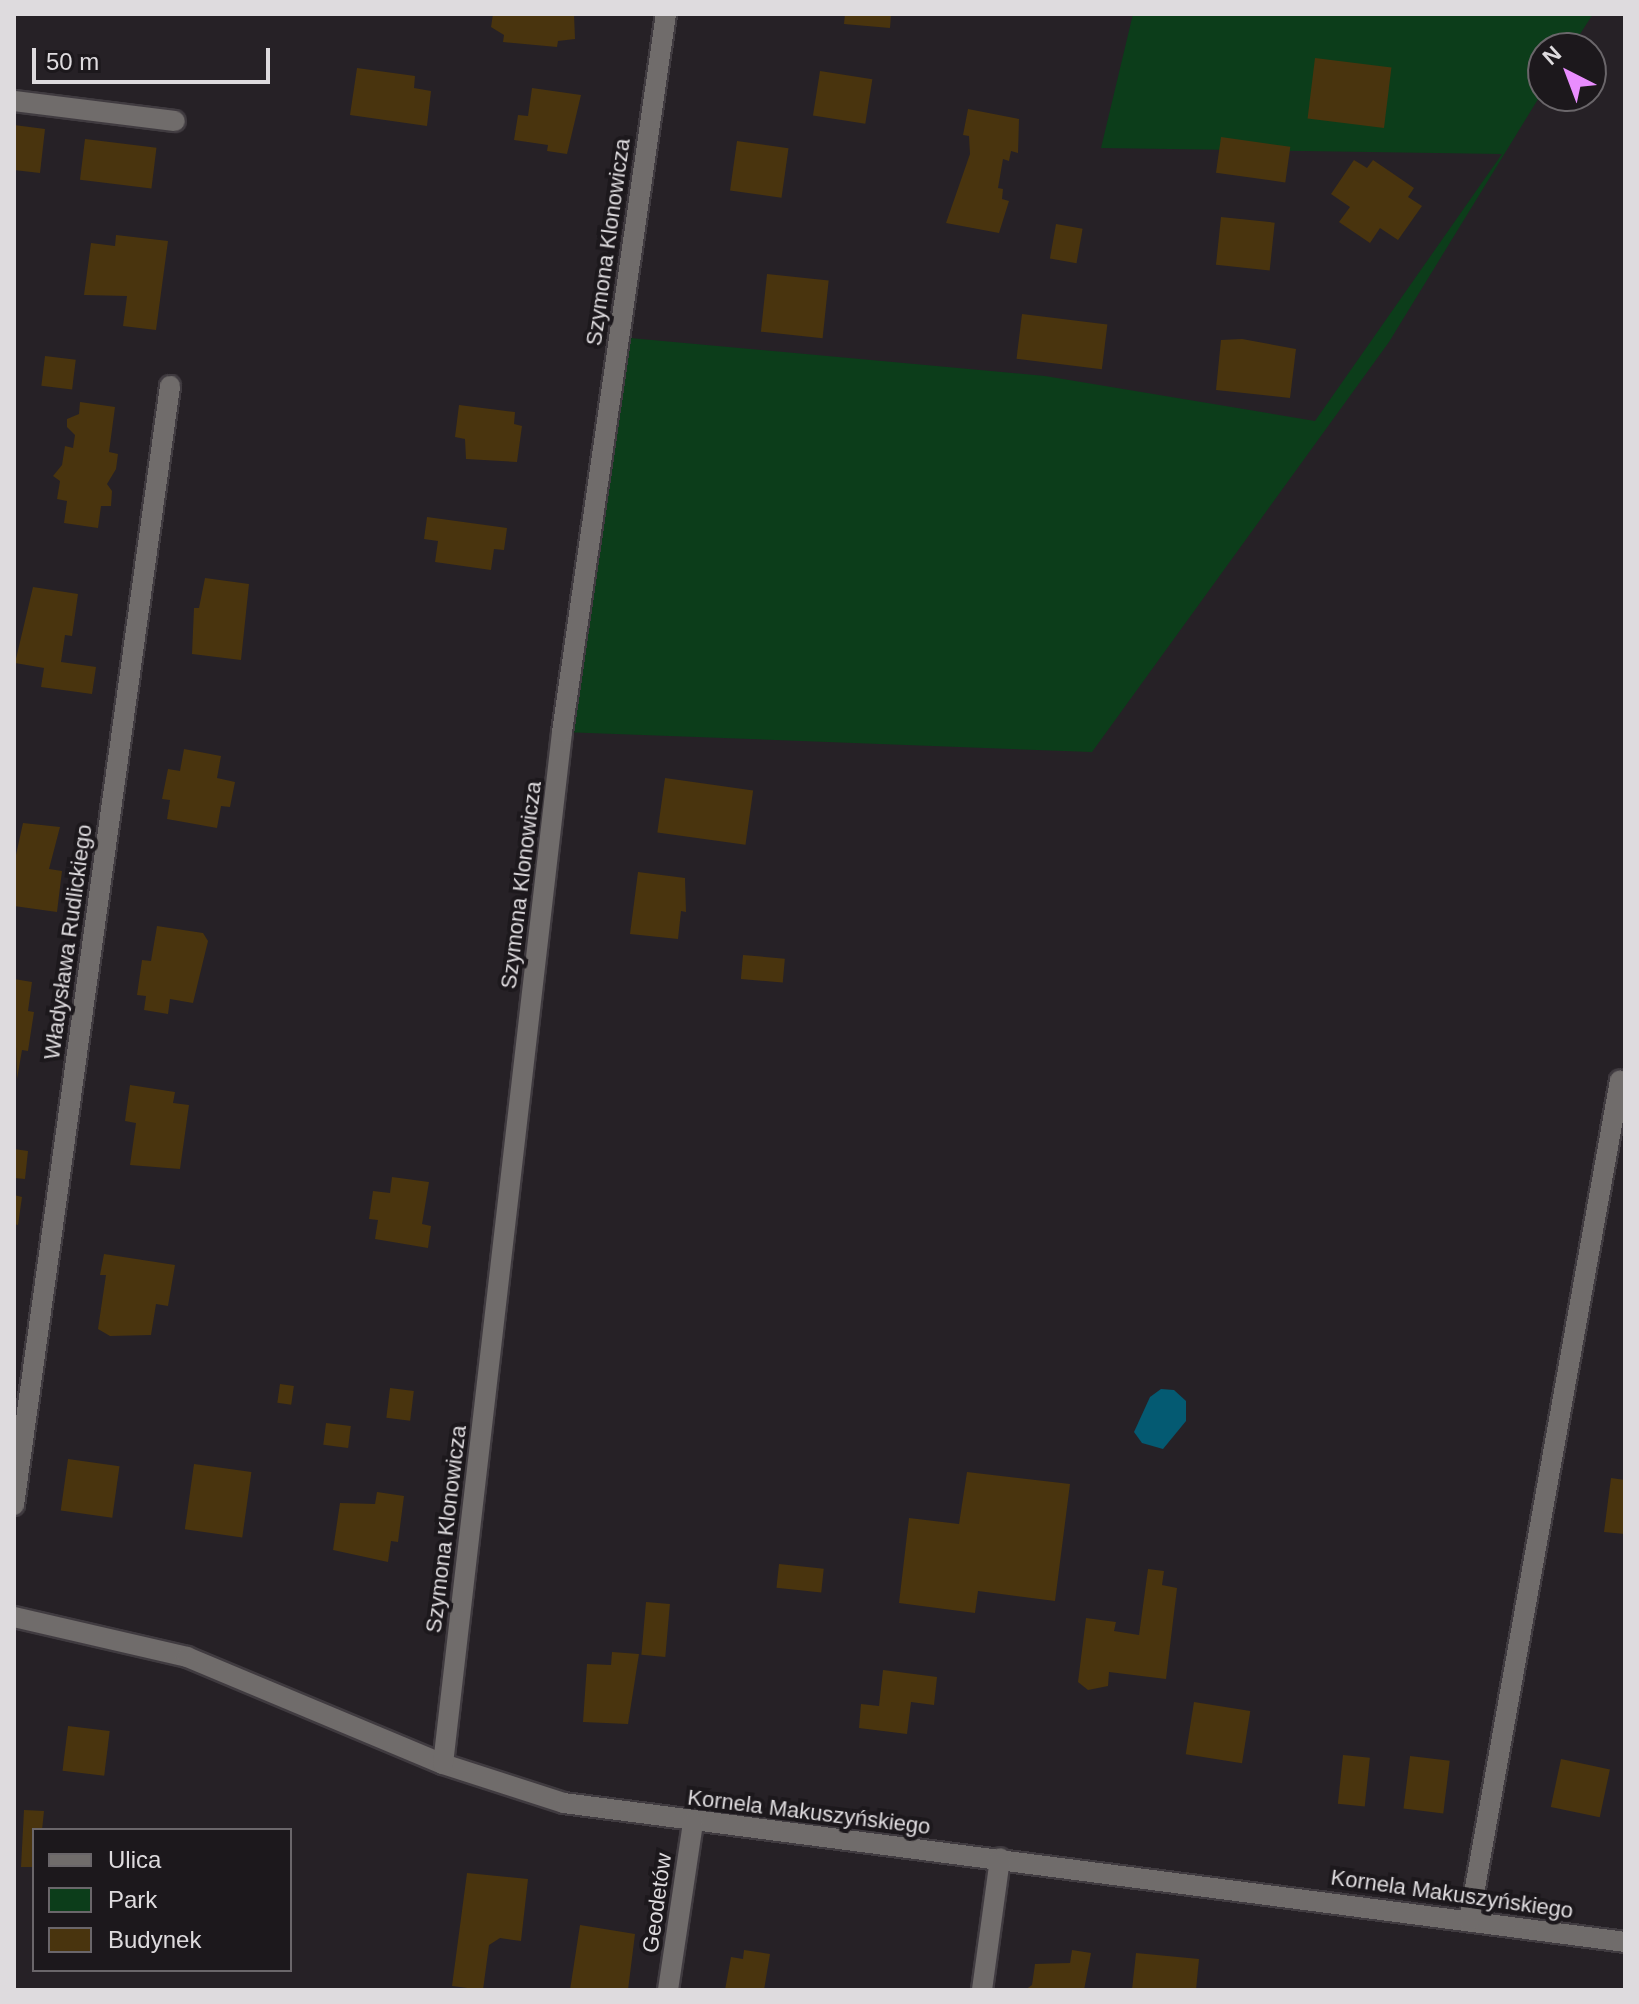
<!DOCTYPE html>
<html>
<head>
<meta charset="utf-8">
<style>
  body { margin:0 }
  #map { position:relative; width:1639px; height:2004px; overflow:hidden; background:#262126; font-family:Arial,sans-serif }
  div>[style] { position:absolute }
  .green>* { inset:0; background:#0c3d1a }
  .water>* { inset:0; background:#045a72 }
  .building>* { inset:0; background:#49340e; transform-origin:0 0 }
  .roads { filter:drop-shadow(2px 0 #403b40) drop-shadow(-2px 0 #403b40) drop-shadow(0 2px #403b40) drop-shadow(0 -2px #403b40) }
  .minor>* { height:20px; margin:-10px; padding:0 10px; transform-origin:10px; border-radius:10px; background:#706c6b }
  span { translate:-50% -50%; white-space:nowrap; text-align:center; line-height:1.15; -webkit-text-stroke:8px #1c181c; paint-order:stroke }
  .street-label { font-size:22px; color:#dedbde }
  .frame { position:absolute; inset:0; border:16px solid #dedbde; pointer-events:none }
  .legend { position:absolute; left:32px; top:1828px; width:260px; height:144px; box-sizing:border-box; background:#1c181c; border:2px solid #6a666a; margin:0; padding:10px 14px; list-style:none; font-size:24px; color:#dedbde }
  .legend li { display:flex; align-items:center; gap:16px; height:40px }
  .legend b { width:40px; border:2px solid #6a666a }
  .north { position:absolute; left:1527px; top:32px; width:80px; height:80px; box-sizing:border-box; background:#1c181c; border:2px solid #6a666a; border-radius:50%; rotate:318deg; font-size:22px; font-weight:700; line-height:32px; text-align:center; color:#dedbde }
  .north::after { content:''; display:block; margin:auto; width:28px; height:36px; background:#e98dfe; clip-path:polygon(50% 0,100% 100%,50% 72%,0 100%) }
  .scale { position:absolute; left:32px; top:48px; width:238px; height:36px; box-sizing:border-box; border:4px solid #dedbde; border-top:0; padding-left:10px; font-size:24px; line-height:28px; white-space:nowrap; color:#dedbde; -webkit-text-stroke:6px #1c181c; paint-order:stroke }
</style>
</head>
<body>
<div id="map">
  <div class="green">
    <i style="clip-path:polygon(1133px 14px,1593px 14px,1571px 48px,1543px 48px,1543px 91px,1389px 342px,1092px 752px,562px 732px,619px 337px,1045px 376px,1315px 421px,1502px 154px,1101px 148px)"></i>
  </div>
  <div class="water">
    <i style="clip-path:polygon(1161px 1389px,1174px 1390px,1186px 1401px,1186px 1421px,1163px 1449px,1142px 1443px,1134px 1432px,1150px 1397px)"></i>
  </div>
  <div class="building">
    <i style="clip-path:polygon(493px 14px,574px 14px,575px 39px,558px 41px,557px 47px,503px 42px,504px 35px,491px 27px)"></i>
    <i style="clip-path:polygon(845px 14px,891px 14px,890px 28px,844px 24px)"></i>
    <i style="left:1315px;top:58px;width:77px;height:61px;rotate:7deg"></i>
    <i style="clip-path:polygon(357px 68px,415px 76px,414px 88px,431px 91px,427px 126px,350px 115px)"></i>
    <i style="left:820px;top:71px;width:53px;height:45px;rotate:9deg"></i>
    <i style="clip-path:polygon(532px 88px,581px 95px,567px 154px,547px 151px,548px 145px,514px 140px,518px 115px,528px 116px)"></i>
    <i style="clip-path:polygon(968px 109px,1019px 119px,1018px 153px,1011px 151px,1009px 161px,1003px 159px,998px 188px,1003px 189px,1002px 199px,1009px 201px,999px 233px,946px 223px,970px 154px,969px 136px,963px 135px)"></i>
    <i style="clip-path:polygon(14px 125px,45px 129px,40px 173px,14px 170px)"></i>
    <i style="left:1221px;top:137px;width:70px;height:36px;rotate:8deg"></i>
    <i style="left:85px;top:139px;width:72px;height:41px;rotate:7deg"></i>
    <i style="left:737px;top:141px;width:52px;height:50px;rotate:8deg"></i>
    <i style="clip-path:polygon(1354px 160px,1367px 168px,1373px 160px,1414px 188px,1408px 197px,1422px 206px,1398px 240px,1380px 228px,1370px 243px,1339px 222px,1350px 207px,1331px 194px)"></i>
    <i style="left:1221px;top:217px;width:54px;height:48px;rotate:6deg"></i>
    <i style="left:1056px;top:224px;width:27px;height:35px;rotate:10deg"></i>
    <i style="clip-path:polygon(116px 235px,168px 241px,156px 330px,123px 326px,127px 296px,84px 295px,91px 243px,115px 246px)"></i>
    <i style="left:767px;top:274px;width:62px;height:58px;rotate:6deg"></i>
    <i style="left:1022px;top:314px;width:86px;height:45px;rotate:7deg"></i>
    <i style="clip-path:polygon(1242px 339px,1296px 349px,1290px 398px,1216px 390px,1221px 340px)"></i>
    <i style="left:45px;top:356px;width:31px;height:30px;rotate:7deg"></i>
    <i style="clip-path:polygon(80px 402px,115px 407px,109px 452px,118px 454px,116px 469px,107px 484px,112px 491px,111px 506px,101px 506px,98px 528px,64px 523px,67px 501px,57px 499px,60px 481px,53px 476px,62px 465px,65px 446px,73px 448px,75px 435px,67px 427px,67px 419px,79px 414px)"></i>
    <i style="clip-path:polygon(459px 405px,515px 412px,514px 424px,522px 426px,517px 462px,466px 459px,465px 439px,455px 437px)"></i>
    <i style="clip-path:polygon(427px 517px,507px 528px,504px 550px,494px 549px,491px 570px,435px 562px,438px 541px,424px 539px)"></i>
    <i style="clip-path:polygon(205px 578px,249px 584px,241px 660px,192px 654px,194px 608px,199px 608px)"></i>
    <i style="clip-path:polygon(33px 587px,78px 594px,72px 636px,65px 635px,61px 662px,96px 667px,92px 694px,41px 687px,44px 668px,15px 663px)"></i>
    <i style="clip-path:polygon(184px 749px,221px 756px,217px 778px,235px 782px,230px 807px,221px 806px,217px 828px,167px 819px,170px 800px,162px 799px,168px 769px,180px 771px)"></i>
    <i style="left:665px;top:778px;width:89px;height:55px;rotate:8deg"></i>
    <i style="clip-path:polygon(23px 823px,60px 827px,49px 869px,62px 871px,57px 912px,14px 906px,14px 864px)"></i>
    <i style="clip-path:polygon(638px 872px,685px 878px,686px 912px,681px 911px,678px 939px,630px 934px)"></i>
    <i style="clip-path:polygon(157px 926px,203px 933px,208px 941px,193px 1003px,170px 999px,168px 1014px,144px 1010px,146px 996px,137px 995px,142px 960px,151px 961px)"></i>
    <i style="left:743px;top:955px;width:42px;height:24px;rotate:5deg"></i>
    <i style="clip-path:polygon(14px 979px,32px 982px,28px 1011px,34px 1012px,28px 1051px,22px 1050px,17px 1079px)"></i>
    <i style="clip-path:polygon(130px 1085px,175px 1092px,173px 1103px,189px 1105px,180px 1169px,130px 1165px,136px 1123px,125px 1121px)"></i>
    <i style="clip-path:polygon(14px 1149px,28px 1151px,25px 1179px,14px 1178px)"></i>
    <i style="clip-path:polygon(392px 1177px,429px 1182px,422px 1224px,431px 1226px,428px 1248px,375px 1239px,378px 1220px,369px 1219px,373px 1191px,390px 1193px)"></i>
    <i style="clip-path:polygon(14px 1195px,22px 1197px,18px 1225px,14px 1224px)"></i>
    <i style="clip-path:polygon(104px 1254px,175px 1265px,168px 1306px,156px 1304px,151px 1335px,110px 1336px,98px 1329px,106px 1275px,100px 1275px)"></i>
    <i style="left:280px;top:1384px;width:14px;height:19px;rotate:8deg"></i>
    <i style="left:390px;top:1388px;width:24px;height:30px;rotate:7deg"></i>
    <i style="left:326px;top:1423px;width:25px;height:22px;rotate:7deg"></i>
    <i style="left:68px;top:1459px;width:52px;height:52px;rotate:8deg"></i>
    <i style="left:194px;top:1464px;width:58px;height:66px;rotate:8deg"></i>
    <i style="clip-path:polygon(967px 1472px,1070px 1484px,1055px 1601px,978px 1591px,975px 1613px,899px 1603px,909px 1518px,959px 1524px)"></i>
    <i style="clip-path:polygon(1611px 1478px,1625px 1480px,1625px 1534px,1604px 1532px)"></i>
    <i style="clip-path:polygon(377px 1492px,404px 1496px,398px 1542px,391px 1541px,388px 1562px,333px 1550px,340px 1503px,375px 1504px)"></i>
    <i style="left:779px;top:1564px;width:45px;height:24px;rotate:6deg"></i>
    <i style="clip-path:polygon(1148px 1569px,1164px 1571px,1162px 1585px,1177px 1588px,1166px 1679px,1109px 1672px,1108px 1686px,1088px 1690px,1078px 1682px,1086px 1618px,1116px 1622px,1114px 1631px,1139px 1635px)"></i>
    <i style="left:646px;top:1602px;width:24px;height:53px;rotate:5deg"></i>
    <i style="clip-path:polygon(612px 1652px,639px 1654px,628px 1724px,583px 1722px,587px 1664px,611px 1665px)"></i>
    <i style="clip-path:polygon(883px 1670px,937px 1677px,934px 1705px,911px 1702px,907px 1734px,859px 1728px,861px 1704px,879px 1706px)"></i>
    <i style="left:1194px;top:1702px;width:57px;height:53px;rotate:9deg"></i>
    <i style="left:68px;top:1726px;width:42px;height:45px;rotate:7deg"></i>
    <i style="left:1343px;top:1755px;width:27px;height:49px;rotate:6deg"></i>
    <i style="left:1410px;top:1756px;width:40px;height:53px;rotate:7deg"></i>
    <i style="left:1561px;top:1759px;width:50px;height:49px;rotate:12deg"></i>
    <i style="clip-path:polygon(24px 1810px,44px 1811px,42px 1830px,34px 1830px,34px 1867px,21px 1867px)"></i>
    <i style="clip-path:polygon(467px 1873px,528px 1879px,521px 1941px,500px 1938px,489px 1945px,483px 1990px,452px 1986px)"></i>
    <i style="clip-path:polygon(580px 1925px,635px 1934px,628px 1990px,570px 1990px)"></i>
    <i style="clip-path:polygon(744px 1950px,770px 1954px,764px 1990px,725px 1990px,731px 1957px,743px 1959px)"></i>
    <i style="clip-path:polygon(1072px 1950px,1091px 1953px,1084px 1990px,1025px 1990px,1032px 1985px,1035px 1964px,1070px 1963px)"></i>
    <i style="clip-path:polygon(1136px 1953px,1199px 1959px,1196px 1990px,1132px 1990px)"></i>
  </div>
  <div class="roads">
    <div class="minor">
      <i style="left:14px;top:101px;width:162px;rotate:7.1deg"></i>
      <i style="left:14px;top:1505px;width:1130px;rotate:-82.06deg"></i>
      <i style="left:14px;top:1617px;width:178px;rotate:13deg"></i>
      <i style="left:187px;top:1657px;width:277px;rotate:22.7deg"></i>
      <i style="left:443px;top:1764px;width:127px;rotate:17.9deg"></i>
      <i style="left:564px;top:1803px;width:1070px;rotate:7.46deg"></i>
      <i style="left:443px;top:1764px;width:1039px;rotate:-83.42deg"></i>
      <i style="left:562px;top:732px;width:725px;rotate:-81.76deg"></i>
      <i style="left:1469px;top:1921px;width:854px;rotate:-79.82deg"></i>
      <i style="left:668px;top:1990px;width:169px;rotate:-81.5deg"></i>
      <i style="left:982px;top:1990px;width:133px;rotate:-82.2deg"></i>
    </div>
  </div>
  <div class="street-label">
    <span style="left:608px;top:242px;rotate:-82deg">Szymona Klonowicza</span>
    <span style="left:521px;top:885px;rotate:-83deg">Szymona Klonowicza</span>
    <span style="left:68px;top:942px;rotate:-82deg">Władysława Rudlickiego</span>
    <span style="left:446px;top:1529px;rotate:-83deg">Szymona Klonowicza</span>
    <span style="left:809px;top:1812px;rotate:7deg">Kornela Makuszyńskiego</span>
    <span style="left:1452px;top:1894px;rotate:8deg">Kornela Makuszyńskiego</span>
    <span style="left:657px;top:1903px;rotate:-82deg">Geodetów</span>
  </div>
  <div class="frame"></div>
  <ul class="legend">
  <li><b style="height:10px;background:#706c6b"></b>Ulica</li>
  <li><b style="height:22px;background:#0c3d1a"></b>Park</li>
  <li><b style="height:22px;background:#49340e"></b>Budynek</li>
  </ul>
  <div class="north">N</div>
  <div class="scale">50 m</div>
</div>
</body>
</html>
